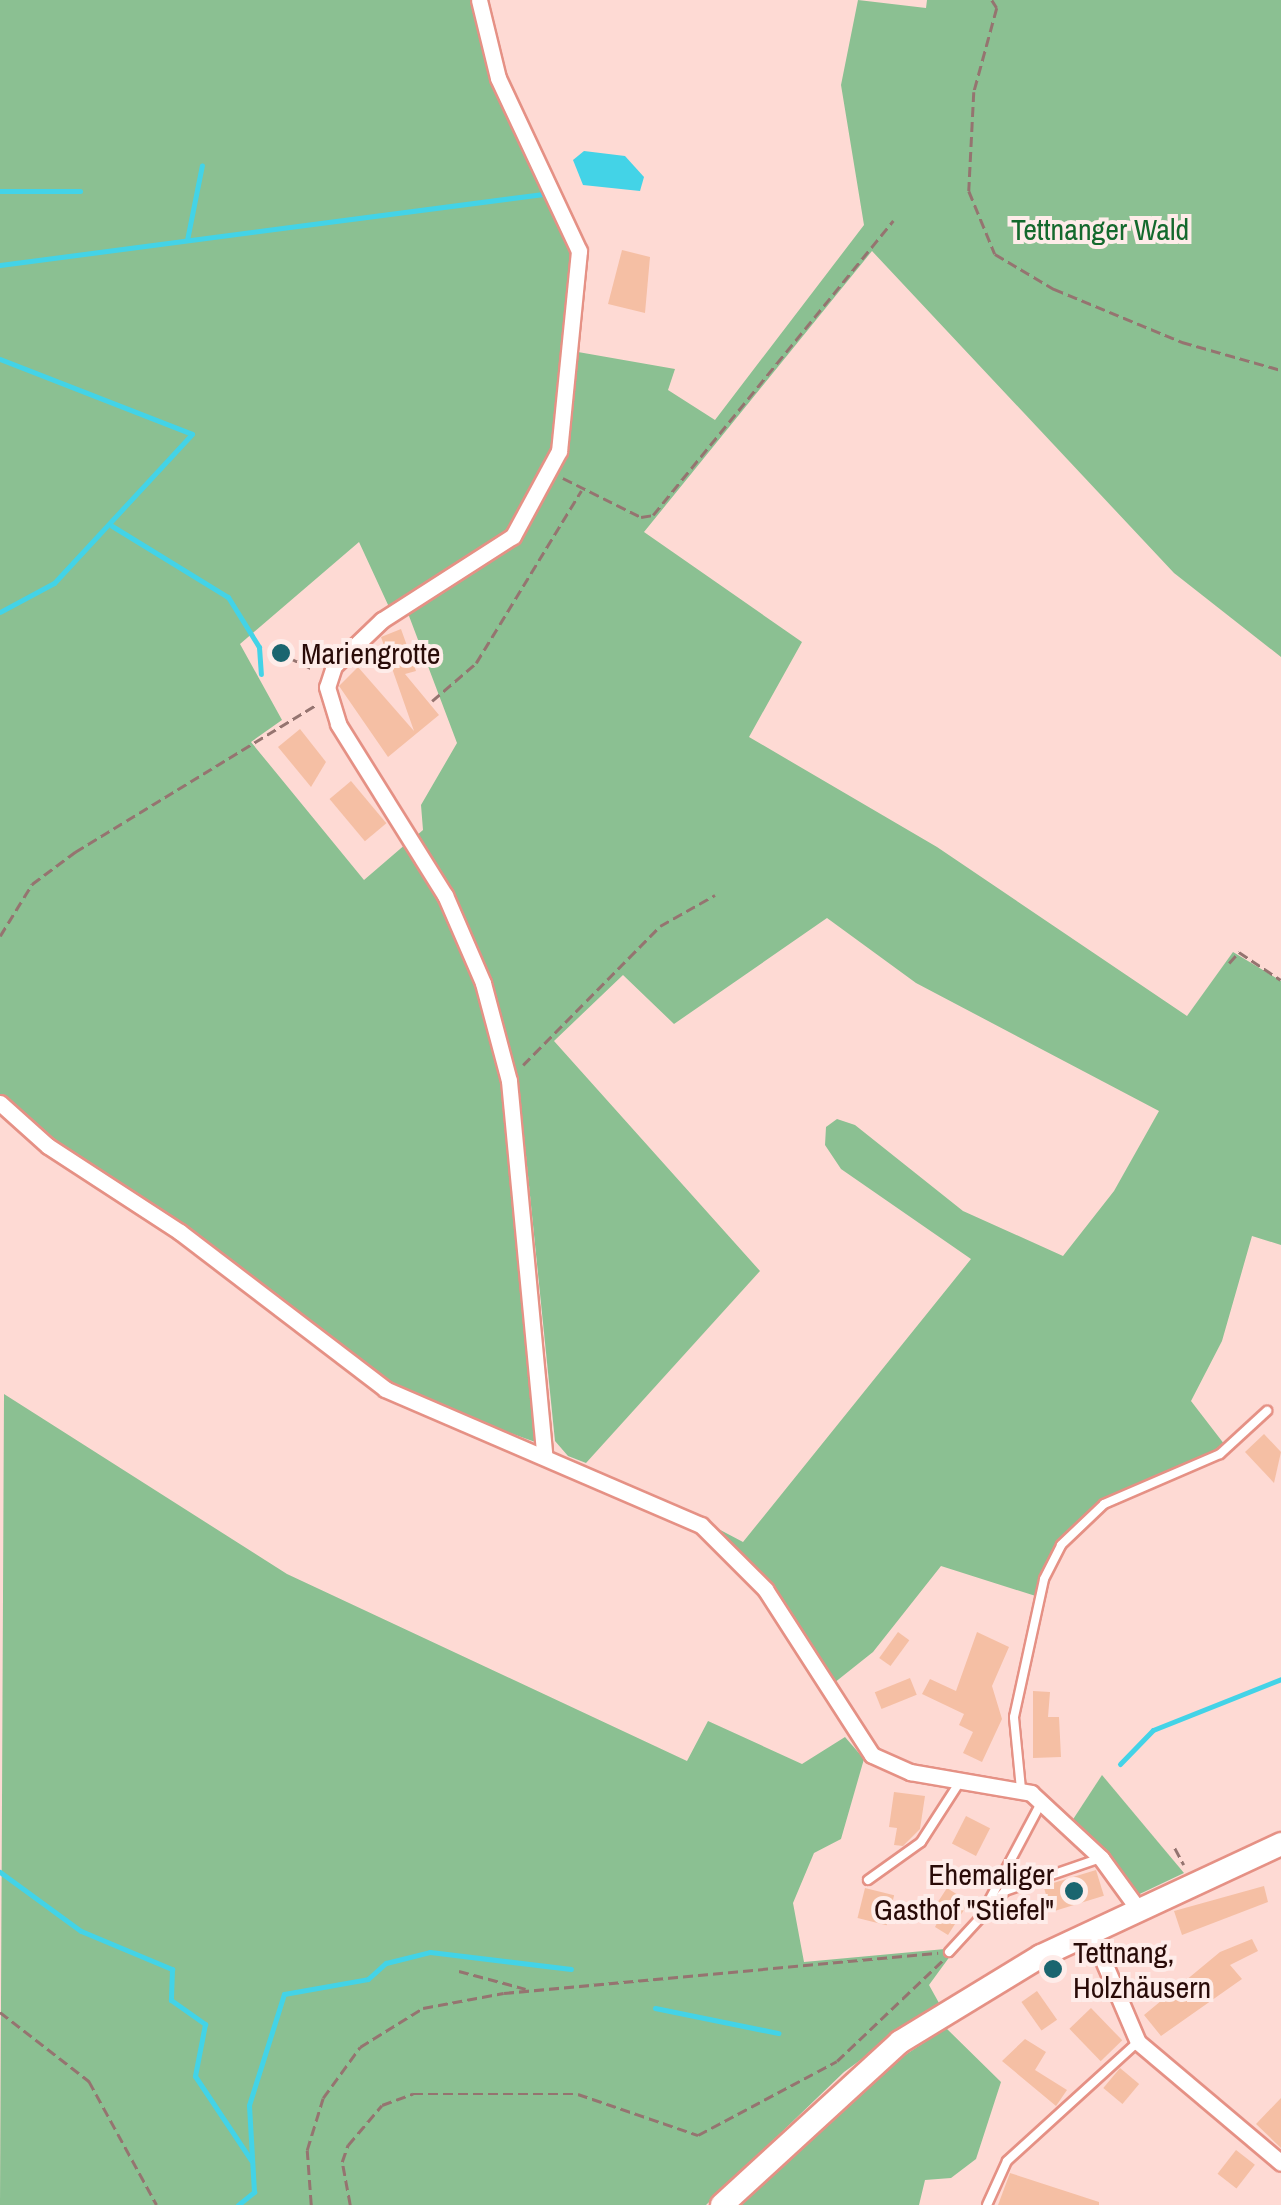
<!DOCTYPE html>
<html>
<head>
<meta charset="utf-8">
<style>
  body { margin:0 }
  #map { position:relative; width:1281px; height:2205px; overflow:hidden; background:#fedad4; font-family:"Archivo Narrow",sans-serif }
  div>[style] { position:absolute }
  .green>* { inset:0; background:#8bc092 }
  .water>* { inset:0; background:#43d3e7 }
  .stream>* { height:5px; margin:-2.5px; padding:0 2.5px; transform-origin:2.5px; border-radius:2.5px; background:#43d3e7 }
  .building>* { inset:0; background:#f5bfa4; transform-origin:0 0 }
  .path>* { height:2.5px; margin-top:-1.25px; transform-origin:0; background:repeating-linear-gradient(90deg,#957470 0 10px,transparent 0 15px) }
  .roads { filter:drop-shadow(2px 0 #e59185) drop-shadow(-2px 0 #e59185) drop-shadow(0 2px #e59185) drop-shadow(0 -2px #e59185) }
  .service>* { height:8px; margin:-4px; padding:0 4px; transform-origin:4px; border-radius:4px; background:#fff }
  .minor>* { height:15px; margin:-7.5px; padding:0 7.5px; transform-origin:7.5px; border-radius:7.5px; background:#fff }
  .secondary>* { height:22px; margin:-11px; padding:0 11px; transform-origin:11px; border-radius:11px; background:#fff }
  .dots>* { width:28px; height:28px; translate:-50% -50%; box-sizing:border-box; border:5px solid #feece9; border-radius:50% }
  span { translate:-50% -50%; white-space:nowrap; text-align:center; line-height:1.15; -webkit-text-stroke:8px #feece9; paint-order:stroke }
  .park-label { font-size:30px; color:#14692d }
  .poi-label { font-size:30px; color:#290b08 }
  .left { translate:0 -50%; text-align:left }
  .right { translate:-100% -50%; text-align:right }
</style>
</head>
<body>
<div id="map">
  <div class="green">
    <i style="clip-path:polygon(0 0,485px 0,474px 6px,582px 256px,578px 352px,675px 369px,668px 390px,715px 420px,864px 225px,841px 85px,858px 0,926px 8px,927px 0,1281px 0,1281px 657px,1174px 573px,872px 251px,644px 532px,802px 642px,749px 737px,937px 847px,1187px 1016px,1233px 952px,1281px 981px,1281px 1245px,1252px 1236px,1222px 1341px,1191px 1401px,1228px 1449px,1207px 1465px,1104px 1506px,1064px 1544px,1042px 1598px,941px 1566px,873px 1652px,829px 1687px,775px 1590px,709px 1524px,743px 1542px,971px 1259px,841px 1169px,825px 1145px,826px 1127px,837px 1119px,855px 1125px,963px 1211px,1063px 1256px,1114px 1191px,1159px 1111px,916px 983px,827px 918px,674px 1024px,623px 975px,554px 1041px,760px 1271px,586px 1463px,568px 1456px,555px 1441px,518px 1077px,485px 965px,416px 836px,423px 830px,421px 805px,457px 743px,406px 608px,389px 607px,359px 542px,240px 644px,282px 720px,251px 742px,364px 880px,407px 843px,467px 950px,505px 1084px,538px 1443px,398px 1393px,43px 1139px,0 1096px)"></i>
    <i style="clip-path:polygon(4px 1394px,287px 1574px,687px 1761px,708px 1721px,802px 1764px,845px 1737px,864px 1759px,841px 1839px,814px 1853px,793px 1903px,804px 1962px,956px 1948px,929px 1985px,939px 2003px,844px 2072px,706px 2205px,0 2205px)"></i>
    <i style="clip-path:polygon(1102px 1775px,1184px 1873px,1127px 1900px,1070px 1824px)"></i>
    <i style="clip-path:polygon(946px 2028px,1001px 2082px,976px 2159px,951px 2178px,925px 2180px,919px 2205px,736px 2205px,887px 2067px)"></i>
  </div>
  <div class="water">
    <i style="clip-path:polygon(584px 151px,625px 156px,644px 177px,640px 191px,583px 185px,573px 160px)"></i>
  </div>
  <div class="stream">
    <i style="left:0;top:191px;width:80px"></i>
    <i style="left:187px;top:240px;width:76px;rotate:-78.7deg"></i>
    <i style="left:0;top:265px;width:548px;rotate:-7.45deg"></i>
    <i style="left:0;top:359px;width:206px;rotate:21.3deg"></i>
    <i style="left:192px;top:434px;width:203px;rotate:132.8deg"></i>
    <i style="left:54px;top:583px;width:61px;rotate:151.8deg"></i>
    <i style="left:112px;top:526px;width:136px;rotate:31.5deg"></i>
    <i style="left:228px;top:597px;width:59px;rotate:58.2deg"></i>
    <i style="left:259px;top:647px;width:27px;rotate:86deg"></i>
    <i style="left:1120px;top:1764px;width:47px;rotate:-45.9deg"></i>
    <i style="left:1153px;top:1730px;width:138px;rotate:-21.7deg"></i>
    <i style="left:0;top:1872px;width:100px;rotate:36.1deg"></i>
    <i style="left:81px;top:1931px;width:99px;rotate:22.7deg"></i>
    <i style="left:172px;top:1969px;width:31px;rotate:92deg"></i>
    <i style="left:171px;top:2000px;width:42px;rotate:35.2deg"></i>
    <i style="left:205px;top:2024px;width:53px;rotate:100.9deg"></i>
    <i style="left:195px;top:2076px;width:101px;rotate:56.3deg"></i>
    <i style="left:655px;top:2008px;width:126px;rotate:11.5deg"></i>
    <i style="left:238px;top:2205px;width:21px;rotate:-39deg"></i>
    <i style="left:254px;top:2192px;width:87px;rotate:-93.3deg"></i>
    <i style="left:249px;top:2105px;width:116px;rotate:-72.5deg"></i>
    <i style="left:284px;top:1994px;width:85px;rotate:-10.1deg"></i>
    <i style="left:368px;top:1979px;width:24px;rotate:-42deg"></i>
    <i style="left:386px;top:1963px;width:45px;rotate:-14deg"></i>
    <i style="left:430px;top:1952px;width:142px;rotate:6.9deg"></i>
  </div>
  <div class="building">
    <i style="clip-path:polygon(622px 250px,650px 257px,645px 313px,608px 304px)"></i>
    <i style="clip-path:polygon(401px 629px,416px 671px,405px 674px,439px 715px,388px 757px,339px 686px,358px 667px,414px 731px,381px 637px)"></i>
    <i style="clip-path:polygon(300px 729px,326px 762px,311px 787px,278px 747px)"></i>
    <i style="left:351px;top:781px;width:55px;height:28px;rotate:50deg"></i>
    <i style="clip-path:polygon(1264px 1434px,1281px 1452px,1274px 1483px,1245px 1452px)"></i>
    <i style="left:898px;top:1632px;width:14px;height:32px;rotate:36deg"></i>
    <i style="clip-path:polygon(977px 1632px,1009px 1647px,992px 1686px,1002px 1719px,982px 1762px,963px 1753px,973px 1732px,959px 1725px,964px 1714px,922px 1694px,930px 1679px,956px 1691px)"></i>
    <i style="left:910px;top:1678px;width:18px;height:38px;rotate:68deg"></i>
    <i style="clip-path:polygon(1033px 1691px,1050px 1692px,1048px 1717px,1059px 1717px,1061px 1757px,1033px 1758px)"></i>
    <i style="clip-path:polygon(894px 1792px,925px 1796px,920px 1829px,903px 1846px,894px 1845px,897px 1828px,889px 1827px)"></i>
    <i style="left:966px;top:1816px;width:27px;height:31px;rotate:27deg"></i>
    <i style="left:1096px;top:1870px;width:27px;height:55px;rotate:73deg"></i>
    <i style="clip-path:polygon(1264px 1886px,1268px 1902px,1182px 1935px,1174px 1911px)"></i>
    <i style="left:865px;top:1888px;width:30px;height:31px;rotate:14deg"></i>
    <i style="clip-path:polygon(947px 1888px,969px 1902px,948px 1935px,935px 1927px,940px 1917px,932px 1911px)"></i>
    <i style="clip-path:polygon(1252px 1939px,1258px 1951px,1230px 1965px,1242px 1979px,1161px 2036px,1144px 2015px,1220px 1952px)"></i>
    <i style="left:1037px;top:1991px;width:35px;height:19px;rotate:55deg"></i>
    <i style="left:1091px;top:2008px;width:45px;height:30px;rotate:46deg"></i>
    <i style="clip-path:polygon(1025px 2039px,1046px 2052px,1035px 2070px,1067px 2090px,1056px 2106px,1002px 2061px)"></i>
    <i style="left:1120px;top:2068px;width:25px;height:26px;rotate:40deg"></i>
    <i style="clip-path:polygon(1281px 2098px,1281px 2148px,1256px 2124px)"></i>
    <i style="left:1236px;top:2150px;width:24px;height:30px;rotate:38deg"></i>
    <i style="clip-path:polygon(1010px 2173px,1099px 2202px,1099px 2205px,998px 2205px)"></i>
  </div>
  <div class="path">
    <i style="left:992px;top:0;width:9px;rotate:58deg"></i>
    <i style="left:997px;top:8px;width:87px;rotate:105.3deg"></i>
    <i style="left:974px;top:92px;width:99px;rotate:92.9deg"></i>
    <i style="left:969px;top:191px;width:68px;rotate:67.6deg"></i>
    <i style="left:995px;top:254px;width:69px;rotate:30.7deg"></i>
    <i style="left:1054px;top:289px;width:139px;rotate:22.5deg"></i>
    <i style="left:1182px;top:342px;width:103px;rotate:15.8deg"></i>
    <i style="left:563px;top:478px;width:87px;rotate:26.6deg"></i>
    <i style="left:641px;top:517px;width:12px;rotate:-9deg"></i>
    <i style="left:653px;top:515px;width:380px;rotate:-50.8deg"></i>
    <i style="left:288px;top:657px;width:28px;rotate:26deg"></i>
    <i style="left:432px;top:701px;width:58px;rotate:-40.8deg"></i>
    <i style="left:476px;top:663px;width:202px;rotate:-58.6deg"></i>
    <i style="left:0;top:936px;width:61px;rotate:-58.4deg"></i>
    <i style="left:32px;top:884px;width:54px;rotate:-36.7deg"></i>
    <i style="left:75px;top:852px;width:284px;rotate:-31.4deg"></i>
    <i style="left:1229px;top:963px;width:15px;rotate:-48deg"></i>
    <i style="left:1239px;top:952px;width:50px;rotate:33.7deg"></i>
    <i style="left:523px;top:1065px;width:195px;rotate:-45.4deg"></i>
    <i style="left:660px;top:926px;width:63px;rotate:-29.4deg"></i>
    <i style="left:1175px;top:1848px;width:19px;rotate:62deg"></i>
    <i style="left:459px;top:1971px;width:69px;rotate:15deg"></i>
    <i style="left:0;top:2012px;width:113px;rotate:37.8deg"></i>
    <i style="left:89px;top:2081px;width:141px;rotate:61.3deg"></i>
    <i style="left:311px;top:2205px;width:55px;rotate:-94.2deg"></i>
    <i style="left:307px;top:2150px;width:54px;rotate:-72.9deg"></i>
    <i style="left:323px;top:2098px;width:63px;rotate:-54deg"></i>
    <i style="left:360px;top:2047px;width:74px;rotate:-31.8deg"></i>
    <i style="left:423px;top:2008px;width:82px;rotate:-10.5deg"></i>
    <i style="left:504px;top:1993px;width:436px;rotate:-5.3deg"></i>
    <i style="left:350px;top:2205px;width:44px;rotate:-100.5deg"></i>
    <i style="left:342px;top:2162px;width:18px;rotate:-71deg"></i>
    <i style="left:348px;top:2145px;width:52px;rotate:-49.6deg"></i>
    <i style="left:382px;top:2105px;width:33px;rotate:-20deg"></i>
    <i style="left:413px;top:2094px;width:165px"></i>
    <i style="left:578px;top:2094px;width:127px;rotate:18.9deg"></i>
    <i style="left:698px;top:2135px;width:157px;rotate:-28deg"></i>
    <i style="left:837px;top:2061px;width:145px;rotate:-43.6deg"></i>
  </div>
  <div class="roads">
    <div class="service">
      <i style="left:1021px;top:1789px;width:72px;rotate:-95.6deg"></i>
      <i style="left:1014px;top:1717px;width:141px;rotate:-77.7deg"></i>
      <i style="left:1044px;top:1579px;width:38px;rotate:-63deg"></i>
      <i style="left:1061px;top:1545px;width:59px;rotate:-43.6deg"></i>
      <i style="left:1104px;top:1504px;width:126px;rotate:-23.3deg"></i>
      <i style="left:1220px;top:1454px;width:64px;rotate:-42.5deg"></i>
      <i style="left:868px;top:1880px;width:65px;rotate:-35.6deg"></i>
      <i style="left:921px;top:1842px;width:74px;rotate:-57.2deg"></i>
      <i style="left:989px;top:1901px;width:111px;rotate:-62deg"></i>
      <i style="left:949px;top:1952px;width:83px;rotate:-47.4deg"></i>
      <i style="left:1005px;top:1891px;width:102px;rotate:-19deg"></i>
      <i style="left:987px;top:2205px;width:48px;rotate:-65.6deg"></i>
      <i style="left:1007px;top:2161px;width:177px;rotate:-42.3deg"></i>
    </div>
    <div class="minor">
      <i style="left:479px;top:0;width:80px;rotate:76.3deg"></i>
      <i style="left:498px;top:78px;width:191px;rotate:64.9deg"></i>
      <i style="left:579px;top:251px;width:201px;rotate:95.7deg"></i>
      <i style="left:559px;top:451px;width:97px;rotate:118.4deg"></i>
      <i style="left:513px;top:536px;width:156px;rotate:147.3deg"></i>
      <i style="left:382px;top:620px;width:66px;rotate:136.2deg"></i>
      <i style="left:334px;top:666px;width:22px;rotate:108deg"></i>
      <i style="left:327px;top:687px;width:39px;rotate:73deg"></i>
      <i style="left:338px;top:724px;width:202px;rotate:58deg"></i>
      <i style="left:445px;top:895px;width:96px;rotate:66.6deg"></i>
      <i style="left:483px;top:983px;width:101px;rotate:75.1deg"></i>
      <i style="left:509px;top:1081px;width:375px;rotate:84.6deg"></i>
      <i style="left:0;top:1103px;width:64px;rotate:41.9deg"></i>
      <i style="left:48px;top:1146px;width:158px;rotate:33.1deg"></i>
      <i style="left:180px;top:1232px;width:258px;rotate:37.4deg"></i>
      <i style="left:385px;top:1389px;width:344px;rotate:23.3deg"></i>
      <i style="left:701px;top:1525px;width:91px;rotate:45deg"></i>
      <i style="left:765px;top:1589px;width:197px;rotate:57.2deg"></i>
      <i style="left:872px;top:1755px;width:42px;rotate:24.1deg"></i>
      <i style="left:910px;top:1772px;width:123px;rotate:9.8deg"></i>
      <i style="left:1031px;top:1793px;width:96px;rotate:42.9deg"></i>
      <i style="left:1101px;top:1858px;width:63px;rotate:54deg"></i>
      <i style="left:1091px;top:1932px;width:120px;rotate:66.9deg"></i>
      <i style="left:1138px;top:2042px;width:187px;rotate:40.2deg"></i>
    </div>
    <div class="secondary">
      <i style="left:722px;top:2205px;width:241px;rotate:-42.5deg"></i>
      <i style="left:900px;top:2042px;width:165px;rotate:-31.4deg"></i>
      <i style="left:1041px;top:1956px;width:265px;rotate:-25deg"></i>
    </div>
  </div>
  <div class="dots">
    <i style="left:281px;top:653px;background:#1a656f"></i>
    <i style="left:1074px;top:1891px;background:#1a656f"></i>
    <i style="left:1053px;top:1969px;background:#1a656f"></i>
  </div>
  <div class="park-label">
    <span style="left:1100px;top:229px">Tettnanger Wald</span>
  </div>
  <div class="poi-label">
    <span class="left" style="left:301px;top:653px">Mariengrotte</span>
    <span class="right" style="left:1054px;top:1891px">Ehemaliger<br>Gasthof "Stiefel"</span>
    <span class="left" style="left:1073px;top:1969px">Tettnang,<br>Holzhäusern</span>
  </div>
</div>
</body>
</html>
